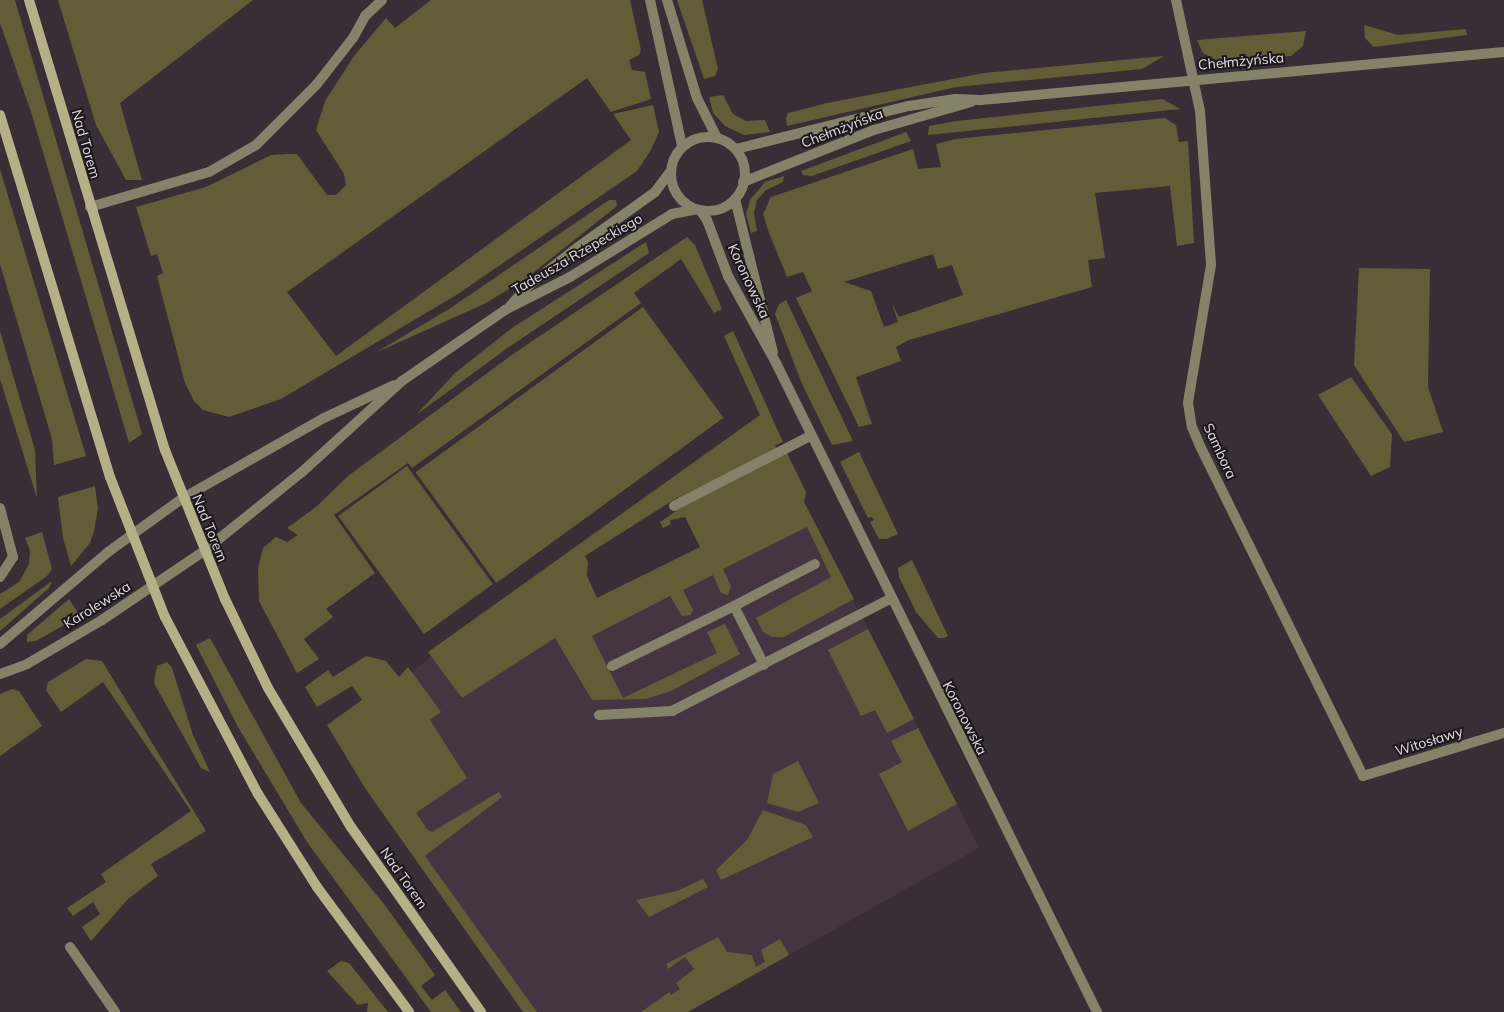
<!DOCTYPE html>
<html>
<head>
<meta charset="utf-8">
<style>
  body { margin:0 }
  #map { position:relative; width:1504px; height:1012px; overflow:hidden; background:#392d36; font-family:Mulish,sans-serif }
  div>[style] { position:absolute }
  .built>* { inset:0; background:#453441 }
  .green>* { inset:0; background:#635d37; transform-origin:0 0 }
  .lane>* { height:10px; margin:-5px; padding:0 5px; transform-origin:5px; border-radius:5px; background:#868269 }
  .street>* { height:10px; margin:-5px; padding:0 5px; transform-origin:5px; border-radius:5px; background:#868269 }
  .street>.ring { margin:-5px; padding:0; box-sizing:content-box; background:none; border:10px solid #868269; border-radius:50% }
  .secondary>* { height:10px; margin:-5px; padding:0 5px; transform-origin:5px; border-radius:5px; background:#b6b087 }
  span { translate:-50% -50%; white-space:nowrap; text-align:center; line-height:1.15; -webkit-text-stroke:4px #1d171b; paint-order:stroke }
  .street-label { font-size:14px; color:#e2dae0 }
</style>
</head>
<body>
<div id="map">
  <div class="built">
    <i style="clip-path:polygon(804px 502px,979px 848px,688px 1012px,526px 1012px,332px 734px,538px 574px,565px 619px)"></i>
  </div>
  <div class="green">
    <i style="clip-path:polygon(0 0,15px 0,142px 434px,129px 443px,32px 115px,0 23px)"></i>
    <i style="clip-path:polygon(58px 0,253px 0,120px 103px,142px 180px,126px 180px,96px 125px)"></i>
    <i style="clip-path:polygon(431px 0,630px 0,641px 50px,639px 55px,629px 60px,632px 70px,645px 72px,651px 99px,611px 112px,587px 78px,287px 292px,336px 356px,631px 140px,613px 114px,653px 105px,659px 132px,651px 150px,637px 171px,458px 294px,281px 399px,229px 417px,203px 410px,194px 401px,185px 383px,157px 276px,163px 273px,157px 254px,151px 256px,136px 207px,206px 187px,271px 155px,287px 154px,297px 154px,327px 195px,336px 195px,346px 185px,344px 174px,316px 130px,325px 101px,354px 56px,386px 18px,395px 28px)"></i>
    <i style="clip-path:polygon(677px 0,702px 0,718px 69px,715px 76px,704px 79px)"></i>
    <i style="clip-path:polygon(1364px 25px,1398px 35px,1466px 29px,1467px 35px,1374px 47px,1365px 38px)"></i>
    <i style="clip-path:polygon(1306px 31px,1303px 46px,1291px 56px,1216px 60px,1203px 53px,1197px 40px)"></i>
    <i style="clip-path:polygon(1164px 56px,1142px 69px,956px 87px,787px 126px,786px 119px,788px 113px,827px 103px,984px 73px)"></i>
    <i style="clip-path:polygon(723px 95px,733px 114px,746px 121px,765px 120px,770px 132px,744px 135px,725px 126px,713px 113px,709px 97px)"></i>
    <i style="clip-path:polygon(1163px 99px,1180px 109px,928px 135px,929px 126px,956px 121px)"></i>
    <i style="clip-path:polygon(evenodd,1165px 118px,1176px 125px,1179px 142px,1188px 141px,1194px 243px,1177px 246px,1170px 186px,1095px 193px,1105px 258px,1088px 260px,1092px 287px,909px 340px,896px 347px,901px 361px,856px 377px,872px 424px,859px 427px,796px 298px,812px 291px,803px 272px,787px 277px,769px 233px,763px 214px,771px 197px,913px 149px,918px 169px,941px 167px,936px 144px,955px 139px,1165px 118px,933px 254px,938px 269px,952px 265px,963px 295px,899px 317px,892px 304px,898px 322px,884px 327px,871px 291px,844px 282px,933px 254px)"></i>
    <i style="clip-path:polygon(906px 132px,911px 141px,812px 176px,803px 175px,801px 171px)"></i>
    <i style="clip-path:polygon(0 169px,86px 456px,54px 465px,52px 439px,0 264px)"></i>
    <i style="clip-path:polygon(784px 176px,783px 182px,766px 190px,757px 200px,754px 213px,757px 231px,751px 233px,746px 214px,750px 200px,765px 182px)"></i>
    <i style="clip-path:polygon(609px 200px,616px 200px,617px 206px,524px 280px,484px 304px,375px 353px,449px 309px)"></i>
    <i style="clip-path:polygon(687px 237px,695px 245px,722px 309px,714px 313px,681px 259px,634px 293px,641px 303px,412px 468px,408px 463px,334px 515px,375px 573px,326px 609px,333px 617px,304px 639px,319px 659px,297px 673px,259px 601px,258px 568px,263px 548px,276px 537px,287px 542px,298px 535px,287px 528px,316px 507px,348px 476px,513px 354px)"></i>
    <i style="clip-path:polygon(646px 242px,649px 253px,509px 347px,416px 415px,455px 373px,512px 328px)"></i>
    <i style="clip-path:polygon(1359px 268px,1430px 269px,1428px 387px,1443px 432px,1404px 442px,1354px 365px)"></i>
    <i style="clip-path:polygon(786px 300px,853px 441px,832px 445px,802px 384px,775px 314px,779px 304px)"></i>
    <i style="left:643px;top:307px;width:137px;height:281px;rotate:54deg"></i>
    <i style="clip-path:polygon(0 331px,35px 450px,37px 498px,0 379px)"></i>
    <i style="clip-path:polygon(evenodd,733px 331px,783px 442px,775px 445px,781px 456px,787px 453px,806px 492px,804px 502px,854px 599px,784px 637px,772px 637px,763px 632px,756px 618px,831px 577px,807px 527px,723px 569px,731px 586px,728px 595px,721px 593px,713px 575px,683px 590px,693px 610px,691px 615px,682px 616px,670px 596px,592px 636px,623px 698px,717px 653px,707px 632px,725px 624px,740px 654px,671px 691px,646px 699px,592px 700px,555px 638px,462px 698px,428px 652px,760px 415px,724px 336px,733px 331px,678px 497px,682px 507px,660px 522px,663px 528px,671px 524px,670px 520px,685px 517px,700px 547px,597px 598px,587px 576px,588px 562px,585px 556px,678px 497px)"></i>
    <i style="clip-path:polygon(1351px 377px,1392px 434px,1390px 467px,1371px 476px,1318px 395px)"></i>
    <i style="clip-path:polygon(859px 452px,898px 534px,887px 539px,879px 539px,870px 522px,874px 520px,872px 517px,868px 518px,840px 462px)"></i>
    <i style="left:407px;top:466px;width:146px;height:85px;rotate:54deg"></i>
    <i style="clip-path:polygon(95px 486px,98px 509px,94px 531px,90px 543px,71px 566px,63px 538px,58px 497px)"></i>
    <i style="clip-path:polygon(42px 532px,52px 569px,47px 576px,0 609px,0 594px,19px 582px,29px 564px,30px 550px,25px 538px)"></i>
    <i style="clip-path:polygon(912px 560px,948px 636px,944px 638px,938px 638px,916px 612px,899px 577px,898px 568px)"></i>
    <i style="clip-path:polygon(52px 581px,49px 588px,0 631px,0 619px)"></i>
    <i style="clip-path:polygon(69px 599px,80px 616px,36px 641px,27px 642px,27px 635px)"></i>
    <i style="clip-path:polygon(868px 629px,914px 719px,887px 733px,875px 710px,861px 716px,828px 650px)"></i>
    <i style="clip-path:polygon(210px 638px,301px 803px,384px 904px,435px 975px,421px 986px,432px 1000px,445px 990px,461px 1012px,431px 1012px,307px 842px,238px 727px,196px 645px)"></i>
    <i style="clip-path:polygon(366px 656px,386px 661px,399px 677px,408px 667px,441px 712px,430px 720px,467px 778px,416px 813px,428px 830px,432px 832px,499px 792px,502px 797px,425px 856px,537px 1012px,523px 1012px,365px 788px,327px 725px,362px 700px,352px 686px,317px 707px,305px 687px,328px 670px,333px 677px)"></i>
    <i style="clip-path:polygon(86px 659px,102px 661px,206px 831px,151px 864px,158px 876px,128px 899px,91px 941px,82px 927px,100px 914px,93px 902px,73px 916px,67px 908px,106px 882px,101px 874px,191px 811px,103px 682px,61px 712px,46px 690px,48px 682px)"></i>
    <i style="clip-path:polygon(167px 662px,172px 668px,193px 735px,210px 772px,201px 768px,154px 683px,157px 666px)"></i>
    <i style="clip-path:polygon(12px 689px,19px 691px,42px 726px,0 756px,0 694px)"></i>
    <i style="clip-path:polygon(918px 728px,957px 804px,908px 831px,879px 774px,902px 762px,891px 741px)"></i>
    <i style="clip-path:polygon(798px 761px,819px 803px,798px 812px,767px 803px,773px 774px)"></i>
    <i style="clip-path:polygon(763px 810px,806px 825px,813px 837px,721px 880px,716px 870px,747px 840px)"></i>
    <i style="clip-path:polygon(703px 879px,708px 887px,649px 917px,636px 900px,677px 891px)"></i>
    <i style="clip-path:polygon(718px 937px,727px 952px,752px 955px,756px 967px,765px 962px,761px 950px,780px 939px,789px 955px,688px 1012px,641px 1012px,669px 992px,671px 995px,680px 989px,676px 983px,694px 969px,685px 957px,668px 969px,666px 964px)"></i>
    <i style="clip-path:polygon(341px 961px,349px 963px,388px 1012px,367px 1012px,368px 1003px,358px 1005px,327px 971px)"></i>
  </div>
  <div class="lane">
    <i style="left:90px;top:207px;width:124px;rotate:-16.4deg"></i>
    <i style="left:209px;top:172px;width:54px;rotate:-29.9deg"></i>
    <i style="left:256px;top:145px;width:86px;rotate:-45deg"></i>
    <i style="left:317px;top:84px;width:58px;rotate:-52deg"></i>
    <i style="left:353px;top:38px;width:25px;rotate:-61deg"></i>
    <i style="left:365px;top:16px;width:23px;rotate:-43deg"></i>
    <i style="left:0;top:508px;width:51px;rotate:75.1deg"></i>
    <i style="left:13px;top:557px;width:24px;rotate:123deg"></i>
    <i style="left:734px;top:606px;width:91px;rotate:-27.4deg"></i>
    <i style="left:612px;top:666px;width:136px;rotate:-26.2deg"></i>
    <i style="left:734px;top:606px;width:66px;rotate:63deg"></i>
    <i style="left:599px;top:715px;width:73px;rotate:-3.1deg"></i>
    <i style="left:672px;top:711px;width:245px;rotate:-27.2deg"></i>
  </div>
  <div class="street">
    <i style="left:650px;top:0;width:149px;rotate:77.6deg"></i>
    <i style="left:667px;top:0;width:102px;rotate:73deg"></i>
    <i style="left:697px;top:98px;width:45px;rotate:63.4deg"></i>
    <i style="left:1176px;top:0;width:114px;rotate:77.8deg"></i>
    <i style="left:1200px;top:111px;width:154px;rotate:85.9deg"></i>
    <i style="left:1211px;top:265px;width:140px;rotate:99.5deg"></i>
    <i style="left:1188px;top:403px;width:24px;rotate:81deg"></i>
    <i style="left:1192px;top:427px;width:23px;rotate:67deg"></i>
    <i style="left:1201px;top:448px;width:366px;rotate:63.7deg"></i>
    <i style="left:1363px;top:776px;width:147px;rotate:-17deg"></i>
    <i class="ring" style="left:671px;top:137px;width:64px;height:64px"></i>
    <i style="left:736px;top:149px;width:178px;rotate:-14deg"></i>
    <i style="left:909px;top:106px;width:47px;rotate:-8.7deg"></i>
    <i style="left:955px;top:99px;width:26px;rotate:2deg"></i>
    <i style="left:981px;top:100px;width:525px;rotate:-5.24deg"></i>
    <i style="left:743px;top:182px;width:141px;rotate:-21.7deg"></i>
    <i style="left:874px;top:130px;width:101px;rotate:-16.1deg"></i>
    <i style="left:735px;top:199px;width:158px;rotate:76.1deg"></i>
    <i style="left:700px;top:210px;width:12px;rotate:55deg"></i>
    <i style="left:707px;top:220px;width:60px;rotate:69.4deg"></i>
    <i style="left:728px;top:276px;width:99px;rotate:61.1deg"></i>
    <i style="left:776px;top:363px;width:724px;rotate:63.68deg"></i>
    <i style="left:510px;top:306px;width:25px;rotate:-48deg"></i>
    <i style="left:527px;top:287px;width:65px;rotate:-38.1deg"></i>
    <i style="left:578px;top:247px;width:95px;rotate:-35.5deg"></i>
    <i style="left:655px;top:192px;width:25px;rotate:-53deg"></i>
    <i style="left:674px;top:506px;width:153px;rotate:-27.2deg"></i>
    <i style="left:0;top:644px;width:142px;rotate:-40.4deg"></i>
    <i style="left:108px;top:552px;width:92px;rotate:-35.8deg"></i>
    <i style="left:183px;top:498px;width:162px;rotate:-29.6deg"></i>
    <i style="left:324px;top:418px;width:77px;rotate:-25.2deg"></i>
    <i style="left:0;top:674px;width:29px;rotate:-20deg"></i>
    <i style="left:27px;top:664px;width:87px;rotate:-30.4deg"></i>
    <i style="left:102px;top:620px;width:123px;rotate:-34.1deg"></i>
    <i style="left:204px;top:551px;width:126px;rotate:-38.9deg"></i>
    <i style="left:302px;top:472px;width:135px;rotate:-42.3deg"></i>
    <i style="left:402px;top:381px;width:125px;rotate:-34.6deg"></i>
    <i style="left:505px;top:310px;width:73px;rotate:-26.9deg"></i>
    <i style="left:570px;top:277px;width:120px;rotate:-31.7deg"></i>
    <i style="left:672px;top:214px;width:25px;rotate:-11deg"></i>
    <i style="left:70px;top:947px;width:79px;rotate:55.3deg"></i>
  </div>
  <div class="secondary">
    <i style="left:29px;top:0;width:470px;rotate:73.2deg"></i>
    <i style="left:165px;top:450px;width:161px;rotate:68.1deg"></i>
    <i style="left:225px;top:599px;width:99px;rotate:64.2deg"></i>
    <i style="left:268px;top:688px;width:162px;rotate:59.2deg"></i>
    <i style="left:351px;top:827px;width:226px;rotate:54.9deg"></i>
    <i style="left:0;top:115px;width:378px;rotate:73.1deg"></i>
    <i style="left:110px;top:477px;width:150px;rotate:68.6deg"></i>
    <i style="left:165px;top:617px;width:200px;rotate:62.3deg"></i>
    <i style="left:258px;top:794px;width:110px;rotate:57.6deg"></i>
    <i style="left:317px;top:887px;width:155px;rotate:53.6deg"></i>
  </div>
  <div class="street-label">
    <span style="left:1241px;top:61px;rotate:-5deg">Chełmżyńska</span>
    <span style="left:842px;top:128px;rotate:-21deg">Chełmżyńska</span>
    <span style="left:86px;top:144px;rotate:74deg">Nad Torem</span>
    <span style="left:577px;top:254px;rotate:-30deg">Tadeusza Rzepeckiego</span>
    <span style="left:749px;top:281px;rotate:65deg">Koronowska</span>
    <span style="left:1220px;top:451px;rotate:65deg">Sambora</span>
    <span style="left:210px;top:528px;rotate:68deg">Nad Torem</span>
    <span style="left:97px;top:605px;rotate:-32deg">Karolewska</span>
    <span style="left:965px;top:718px;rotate:63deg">Koronowska</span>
    <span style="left:1429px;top:741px;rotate:-17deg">Witosławy</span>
    <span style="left:404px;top:878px;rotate:55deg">Nad Torem</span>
  </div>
</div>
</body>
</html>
